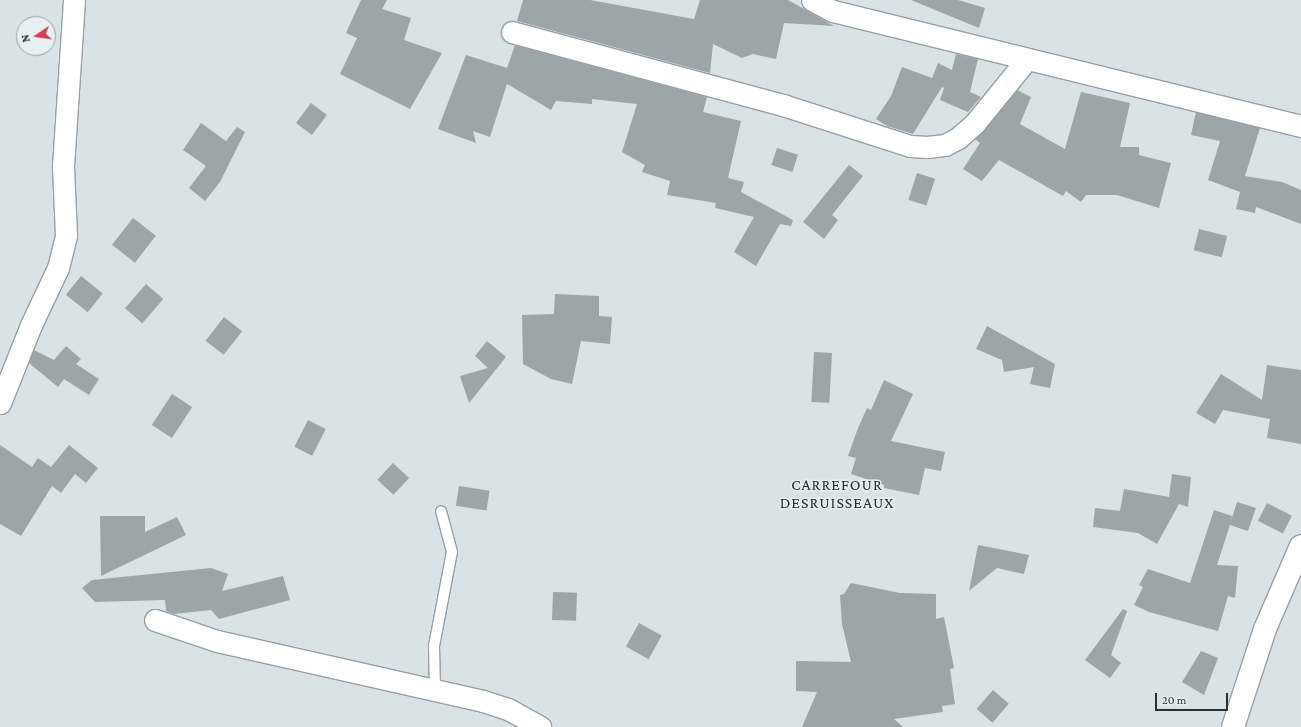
<!DOCTYPE html>
<html>
<head>
<meta charset="utf-8">
<style>
  body { margin:0 }
  #map { position:relative; width:1301px; height:727px; overflow:hidden; background:#d9e2e7; font-family:"Crimson Pro",serif }
  div>[style] { position:absolute }
  .building>* { inset:0; background:#9ca5a9; transform-origin:0 0 }
  .roads { filter:drop-shadow(1px 0 #98a0a5) drop-shadow(-1px 0 #98a0a5) drop-shadow(0 1px #98a0a5) drop-shadow(0 -1px #98a0a5) }
  .service>* { height:10px; margin:-5px; padding:0 5px; transform-origin:5px; border-radius:5px; background:#fff }
  .minor>* { height:21px; margin:-10.5px; padding:0 10.5px; transform-origin:10.5px; border-radius:10.5px; background:#fff }
  .tertiary>* { height:22px; margin:-11px; padding:0 11px; transform-origin:11px; border-radius:11px; background:#fff }
  span { translate:-50% -50%; white-space:nowrap; text-align:center; line-height:1.15; -webkit-text-stroke:3px #e6eff4; paint-order:stroke }
  .quarter-label { font-size:16px; color:#2c2f31; letter-spacing:1px }
  .north { position:absolute; left:16px; top:16px; width:40px; height:40px; box-sizing:border-box; background:#e6eff4; border:1px solid #9ca2a6; border-radius:50%; rotate:257deg; font-size:11px; font-weight:700; line-height:16px; text-align:center; color:#2c2f31 }
  .north::after { content:''; display:block; margin:auto; width:14px; height:18px; background:#cf3f45; clip-path:polygon(50% 0,100% 100%,50% 72%,0 100%) }
  .scale { position:absolute; left:1155px; top:693px; width:73px; height:18px; box-sizing:border-box; border:2px solid #2c2f31; border-top:0; padding-left:5px; font-size:12px; line-height:14px; white-space:nowrap; color:#2c2f31; -webkit-text-stroke:3px #e6eff4; paint-order:stroke }
</style>
</head>
<body>
<div id="map">
  <div class="building">
    <i style="clip-path:polygon(361px 0,387px 0,382px 9px,411px 18px,404px 40px,442px 53px,410px 109px,340px 74px,357px 38px,346px 33px)"></i>
    <i style="clip-path:polygon(523px 0,590px 0,694px 19px,700px 0,788px 0,834px 26px,784px 23px,776px 59px,753px 54px,742px 58px,713px 44px,710px 73px,517px 21px)"></i>
    <i style="clip-path:polygon(911px 0,958px 0,985px 8px,979px 28px)"></i>
    <i style="clip-path:polygon(515px 45px,707px 97px,703px 112px,741px 121px,728px 178px,744px 182px,741px 192px,793px 220px,791px 226px,780px 224px,756px 266px,734px 252px,754px 217px,715px 208px,716px 203px,667px 195px,670px 181px,642px 172px,645px 165px,622px 152px,637px 104px,592px 99px,592px 104px,556px 101px,551px 110px,507px 84px,490px 137px,473px 131px,476px 143px,438px 129px,466px 55px,507px 68px)"></i>
    <i style="clip-path:polygon(956px 54px,978px 59px,970px 92px,981px 97px,968px 112px,940px 100px,944px 88px,942px 87px,913px 134px,887px 126px,876px 119px,891px 96px,902px 67px,932px 78px,938px 63px,952px 70px)"></i>
    <i style="clip-path:polygon(1017px 90px,1031px 97px,1020px 124px,1065px 149px,1081px 92px,1130px 103px,1120px 147px,1139px 147px,1139px 155px,1171px 163px,1159px 208px,1117px 195px,1086px 195px,1081px 202px,1066px 191px,1063px 196px,999px 160px,982px 181px,963px 169px,980px 143px,975px 139px)"></i>
    <i style="left:311px;top:103px;width:20px;height:25px;rotate:37deg"></i>
    <i style="clip-path:polygon(1196px 112px,1260px 128px,1245px 176px,1282px 182px,1301px 190px,1301px 224px,1256px 207px,1255px 213px,1236px 209px,1240px 192px,1208px 180px,1220px 141px,1191px 135px)"></i>
    <i style="clip-path:polygon(201px 123px,226px 141px,237px 127px,245px 132px,220px 182px,205px 201px,189px 188px,206px 166px,183px 150px)"></i>
    <i style="left:777px;top:148px;width:22px;height:18px;rotate:18deg"></i>
    <i style="clip-path:polygon(849px 165px,863px 176px,832px 215px,838px 220px,824px 239px,803px 222px)"></i>
    <i style="left:917px;top:173px;width:19px;height:28px;rotate:18deg"></i>
    <i style="left:133px;top:218px;width:29px;height:34px;rotate:38deg"></i>
    <i style="left:1199px;top:229px;width:29px;height:22px;rotate:14deg"></i>
    <i style="left:81px;top:276px;width:28px;height:24px;rotate:39deg"></i>
    <i style="left:146px;top:284px;width:23px;height:32px;rotate:41deg"></i>
    <i style="clip-path:polygon(555px 294px,599px 296px,599px 316px,612px 317px,610px 344px,581px 341px,572px 384px,551px 379px,523px 364px,522px 315px,554px 314px)"></i>
    <i style="left:224px;top:317px;width:23px;height:30px;rotate:38deg"></i>
    <i style="clip-path:polygon(987px 326px,1055px 364px,1050px 388px,1030px 384px,1034px 367px,1004px 372px,1002px 360px,976px 349px)"></i>
    <i style="clip-path:polygon(487px 341px,506px 357px,469px 403px,460px 376px,488px 368px,475px 356px)"></i>
    <i style="clip-path:polygon(66px 346px,81px 359px,76px 364px,99px 379px,89px 395px,64px 379px,58px 387px,29px 363px,34px 350px,54px 360px)"></i>
    <i style="left:814px;top:352px;width:18px;height:50px;rotate:3deg"></i>
    <i style="clip-path:polygon(1267px 365px,1301px 370px,1301px 444px,1267px 438px,1270px 419px,1223px 410px,1215px 424px,1196px 413px,1221px 374px,1262px 400px)"></i>
    <i style="clip-path:polygon(884px 380px,913px 394px,891px 441px,945px 452px,941px 471px,925px 468px,919px 495px,884px 488px,884px 485px,851px 474px,856px 458px,848px 456px,858px 428px,867px 408px,871px 410px)"></i>
    <i style="left:172px;top:394px;width:24px;height:37px;rotate:33deg"></i>
    <i style="left:308px;top:420px;width:20px;height:30px;rotate:27deg"></i>
    <i style="clip-path:polygon(0 445px,32px 467px,38px 458px,51px 467px,69px 445px,98px 468px,86px 483px,75px 474px,61px 493px,52px 486px,21px 536px,0 524px)"></i>
    <i style="left:393px;top:463px;width:22px;height:23px;rotate:43deg"></i>
    <i style="clip-path:polygon(1172px 474px,1191px 477px,1188px 507px,1179px 504px,1157px 544px,1138px 533px,1093px 527px,1095px 508px,1120px 511px,1124px 489px,1169px 497px)"></i>
    <i style="left:459px;top:486px;width:31px;height:20px;rotate:9deg"></i>
    <i style="clip-path:polygon(1237px 502px,1256px 508px,1248px 531px,1230px 525px,1217px 565px,1238px 566px,1235px 598px,1228px 596px,1218px 631px,1149px 612px,1134px 605px,1143px 587px,1139px 585px,1148px 569px,1190px 583px,1214px 510px,1232px 516px,1231px 521px)"></i>
    <i style="left:1267px;top:503px;width:28px;height:20px;rotate:27deg"></i>
    <i style="clip-path:polygon(100px 516px,145px 516px,145px 532px,177px 517px,186px 535px,101px 576px)"></i>
    <i style="clip-path:polygon(978px 545px,1029px 555px,1024px 574px,997px 568px,969px 591px)"></i>
    <i style="clip-path:polygon(211px 568px,228px 574px,222px 591px,283px 576px,290px 600px,219px 619px,211px 610px,174px 614px,166px 611px,165px 600px,95px 602px,82px 588px,92px 580px)"></i>
    <i style="clip-path:polygon(851px 583px,900px 593px,936px 594px,936px 619px,944px 617px,954px 668px,950px 669px,955px 704px,942px 706px,943px 712px,894px 719px,903px 727px,802px 727px,817px 692px,796px 691px,796px 661px,851px 662px,842px 624px,840px 595px,844px 594px)"></i>
    <i style="left:553px;top:592px;width:24px;height:28px;rotate:2deg"></i>
    <i style="clip-path:polygon(1123px 609px,1127px 611px,1111px 655px,1121px 663px,1110px 678px,1085px 660px)"></i>
    <i style="left:639px;top:623px;width:26px;height:27px;rotate:29deg"></i>
    <i style="clip-path:polygon(1201px 651px,1218px 658px,1204px 695px,1182px 682px)"></i>
    <i style="left:993px;top:690px;width:21px;height:25px;rotate:41deg"></i>
  </div>
  <div class="roads">
    <div class="service">
      <i style="left:435px;top:690px;width:44px;rotate:-91.3deg"></i>
      <i style="left:434px;top:646px;width:96px;rotate:-79.2deg"></i>
      <i style="left:452px;top:552px;width:42px;rotate:-105deg"></i>
    </div>
    <div class="minor">
      <i style="left:812px;top:0;width:24px;rotate:28deg"></i>
      <i style="left:833px;top:11px;width:482px;rotate:13.8deg"></i>
      <i style="left:512px;top:32px;width:281px;rotate:15.1deg"></i>
      <i style="left:783px;top:105px;width:133px;rotate:17.9deg"></i>
      <i style="left:910px;top:146px;width:18px;rotate:3deg"></i>
      <i style="left:928px;top:147px;width:17px;rotate:-7deg"></i>
      <i style="left:945px;top:145px;width:15px;rotate:-28deg"></i>
      <i style="left:958px;top:138px;width:23px;rotate:-41deg"></i>
      <i style="left:975px;top:123px;width:82px;rotate:-50.9deg"></i>
      <i style="left:0;top:403px;width:84px;rotate:-68.3deg"></i>
      <i style="left:31px;top:325px;width:63px;rotate:-64.7deg"></i>
      <i style="left:58px;top:268px;width:34px;rotate:-76deg"></i>
      <i style="left:66px;top:235px;width:69px;rotate:-92.5deg"></i>
      <i style="left:63px;top:166px;width:166px;rotate:-86.2deg"></i>
      <i style="left:155px;top:620px;width:65px;rotate:18.7deg"></i>
      <i style="left:217px;top:641px;width:273px;rotate:12.7deg"></i>
      <i style="left:483px;top:701px;width:26px;rotate:18deg"></i>
      <i style="left:508px;top:709px;width:37px;rotate:29deg"></i>
    </div>
    <div class="tertiary">
      <i style="left:1233px;top:727px;width:103px;rotate:-71.9deg"></i>
      <i style="left:1265px;top:629px;width:90px;rotate:-66.6deg"></i>
    </div>
  </div>
  <div class="quarter-label">
    <span style="left:837px;top:494px">CARREFOUR<br>DESRUISSEAUX</span>
  </div>
  <div class="north">N</div>
  <div class="scale">20 m</div>
</div>
</body>
</html>
